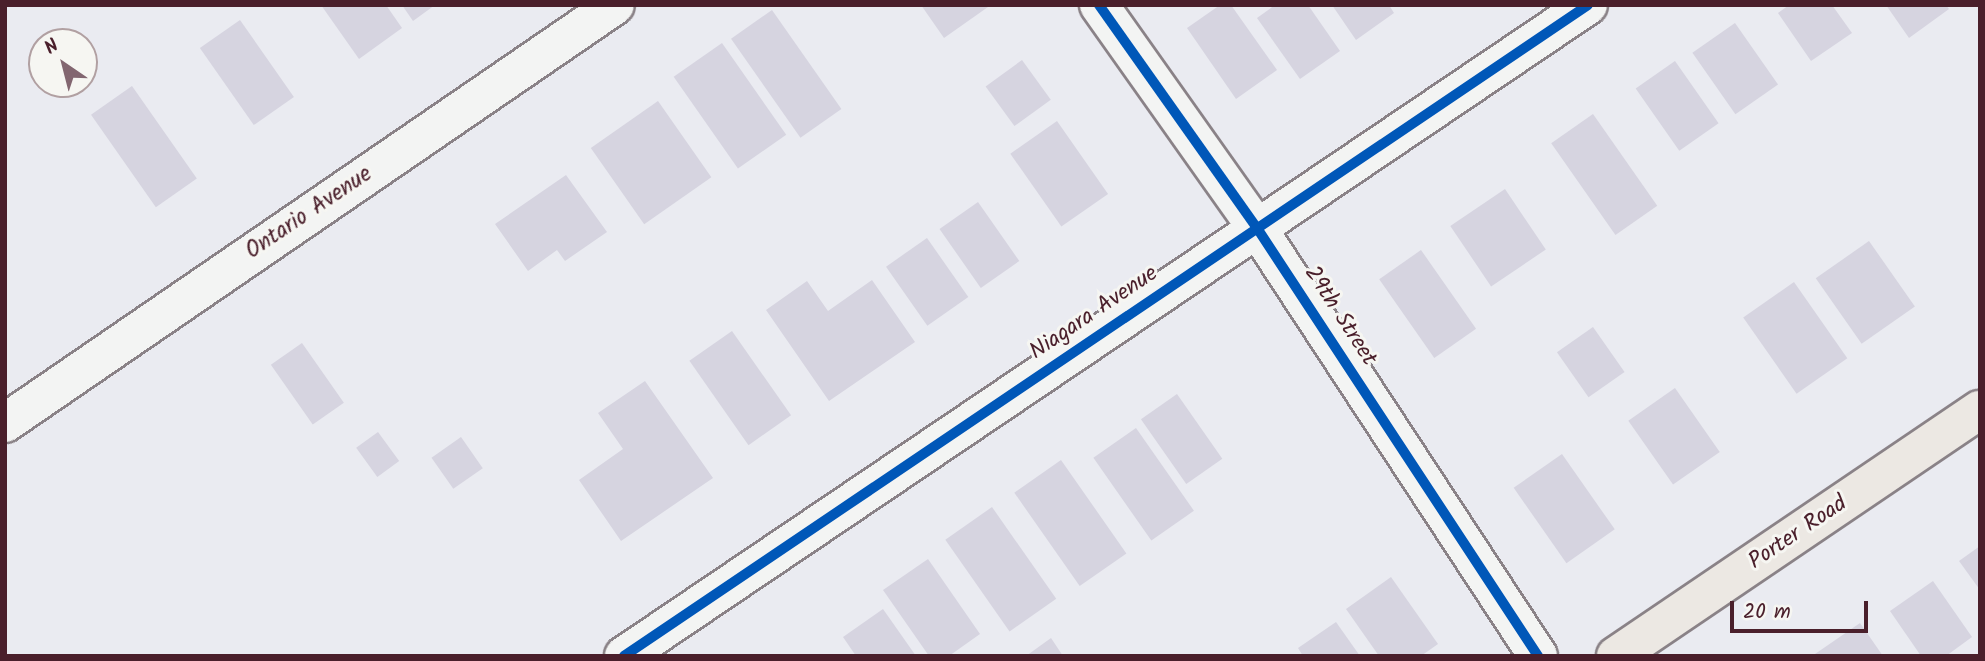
<!DOCTYPE html>
<html>
<head>
<meta charset="utf-8">
<style>
  body { margin:0 }
  #map { position:relative; width:1985px; height:661px; overflow:hidden; background:#eaebf1; font-family:Kalam,sans-serif }
  div>[style] { position:absolute }
  .building>* { inset:0; background:#d6d4e0; transform-origin:0 0 }
  .roads { filter:drop-shadow(2px 0 #8a8287) drop-shadow(-2px 0 #8a8287) drop-shadow(0 2px #8a8287) drop-shadow(0 -2px #8a8287) }
  .minor>* { height:38px; margin:-19px; padding:0 19px; transform-origin:19px; border-radius:19px; background:#f3f4f3 }
  .major>* { height:38px; margin:-19px; padding:0 19px; transform-origin:19px; border-radius:19px; background:#ece8e3 }
  .cycleway>* { height:10px; margin:-5px; padding:0 5px; transform-origin:5px; border-radius:5px; background:#0057b8 }
  span { translate:-50% -50%; white-space:nowrap; text-align:center; line-height:1.15; -webkit-text-stroke:6px #f6f6f2; paint-order:stroke }
  .street-label { font-size:23px; color:#4a1f2b }
  .frame { position:absolute; inset:0; border:7px solid #4a1f2b; pointer-events:none }
  .north { position:absolute; left:28px; top:28px; width:70px; height:70px; box-sizing:border-box; background:#f6f6f2; border:2px solid #b1a0a2; border-radius:50%; rotate:325deg; font-size:19px; font-weight:700; line-height:28px; text-align:center; color:#4a1f2b }
  .north::after { content:''; display:block; margin:auto; width:24px; height:32px; background:#826670; clip-path:polygon(50% 0,100% 100%,50% 72%,0 100%) }
  .scale { position:absolute; left:1730px; top:601px; width:138px; height:32px; box-sizing:border-box; border:4px solid #4a1f2b; border-top:0; padding-left:9px; font-size:21px; line-height:24px; white-space:nowrap; color:#4a1f2b; -webkit-text-stroke:5px #f6f6f2; paint-order:stroke }
</style>
</head>
<body>
<div id="map">
  <div class="building">
    <i style="clip-path:polygon(321px 5px,386px 5px,402px 28px,359px 59px)"></i>
    <i style="clip-path:polygon(402px 5px,435px 5px,413px 21px)"></i>
    <i style="clip-path:polygon(921px 5px,987px 5px,988px 7px,944px 38px)"></i>
    <i style="clip-path:polygon(1220px 5px,1231px 5px,1277px 70px,1236px 99px,1187px 28px)"></i>
    <i style="clip-path:polygon(1275px 5px,1308px 5px,1340px 51px,1300px 79px,1257px 18px)"></i>
    <i style="clip-path:polygon(1332px 5px,1389px 5px,1394px 13px,1356px 40px)"></i>
    <i style="clip-path:polygon(1789px 5px,1832px 5px,1852px 33px,1811px 61px,1778px 13px)"></i>
    <i style="clip-path:polygon(1886px 5px,1946px 5px,1949px 9px,1909px 38px)"></i>
    <i style="left:772px;top:10px;width:121px;height:50px;rotate:55deg"></i>
    <i style="left:240px;top:20px;width:94px;height:49px;rotate:55deg"></i>
    <i style="left:1735px;top:23px;width:75px;height:52px;rotate:55deg"></i>
    <i style="left:722px;top:43px;width:112px;height:59px;rotate:55deg"></i>
    <i style="left:1022px;top:60px;width:49px;height:45px;rotate:54deg"></i>
    <i style="left:1675px;top:61px;width:76px;height:48px;rotate:55deg"></i>
    <i style="left:132px;top:86px;width:113px;height:50px;rotate:55deg"></i>
    <i style="left:658px;top:101px;width:93px;height:82px;rotate:55deg"></i>
    <i style="left:1593px;top:114px;width:112px;height:51px;rotate:55deg"></i>
    <i style="left:1057px;top:121px;width:89px;height:57px;rotate:55deg"></i>
    <i style="clip-path:polygon(566px 175px,607px 232px,565px 261px,557px 250px,528px 271px,495px 224px)"></i>
    <i style="left:1505px;top:189px;width:73px;height:66px;rotate:56deg"></i>
    <i style="left:978px;top:202px;width:72px;height:47px;rotate:55deg"></i>
    <i style="left:927px;top:238px;width:72px;height:50px;rotate:55deg"></i>
    <i style="left:1869px;top:241px;width:80px;height:65px;rotate:55deg"></i>
    <i style="left:1421px;top:250px;width:96px;height:51px;rotate:55deg"></i>
    <i style="clip-path:polygon(872px 280px,915px 342px,829px 401px,766px 310px,807px 281px,828px 311px)"></i>
    <i style="left:1794px;top:282px;width:93px;height:62px;rotate:55deg"></i>
    <i style="left:1593px;top:327px;width:55px;height:44px;rotate:55deg"></i>
    <i style="left:732px;top:331px;width:103px;height:52px;rotate:55deg"></i>
    <i style="left:302px;top:343px;width:73px;height:38px;rotate:55deg"></i>
    <i style="clip-path:polygon(645px 381px,713px 478px,621px 541px,579px 480px,623px 449px,598px 413px)"></i>
    <i style="left:1675px;top:388px;width:78px;height:57px;rotate:55deg"></i>
    <i style="left:1177px;top:394px;width:79px;height:44px;rotate:55deg"></i>
    <i style="left:1136px;top:428px;width:101px;height:52px;rotate:55deg"></i>
    <i style="left:378px;top:432px;width:36px;height:27px;rotate:54deg"></i>
    <i style="left:461px;top:437px;width:38px;height:36px;rotate:55deg"></i>
    <i style="left:1562px;top:454px;width:92px;height:59px;rotate:55deg"></i>
    <i style="left:1061px;top:460px;width:114px;height:57px;rotate:55deg"></i>
    <i style="left:992px;top:507px;width:112px;height:57px;rotate:55deg"></i>
    <i style="clip-path:polygon(1980px 546px,1980px 590px,1959px 561px)"></i>
    <i style="clip-path:polygon(928px 559px,980px 634px,949px 656px,929px 656px,883px 590px)"></i>
    <i style="clip-path:polygon(1391px 577px,1438px 644px,1421px 656px,1379px 656px,1346px 609px)"></i>
    <i style="clip-path:polygon(1933px 581px,1972px 637px,1946px 656px,1921px 656px,1890px 611px)"></i>
    <i style="clip-path:polygon(883px 609px,916px 656px,856px 656px,843px 637px)"></i>
    <i style="clip-path:polygon(1336px 622px,1360px 656px,1303px 656px,1298px 648px)"></i>
    <i style="clip-path:polygon(1860px 623px,1883px 656px,1817px 656px,1815px 654px)"></i>
    <i style="clip-path:polygon(1051px 638px,1063px 656px,1026px 656px)"></i>
  </div>
  <div class="roads">
    <div class="minor">
      <i style="left:1099px;top:5px;width:273px;rotate:54.7deg"></i>
      <i style="left:1257px;top:228px;width:512px;rotate:56.71deg"></i>
      <i style="left:5px;top:423px;width:739px;rotate:-34.42deg"></i>
      <i style="left:624px;top:656px;width:1163px;rotate:-34.03deg"></i>
    </div>
    <div class="major">
      <i style="left:1616px;top:656px;width:439px;rotate:-34.1deg"></i>
    </div>
  </div>
  <div class="cycleway">
    <i style="left:1099px;top:5px;width:273px;rotate:54.7deg"></i>
    <i style="left:1257px;top:228px;width:512px;rotate:56.71deg"></i>
    <i style="left:624px;top:656px;width:1163px;rotate:-34.03deg"></i>
  </div>
  <div class="street-label">
    <span style="left:309px;top:213px;rotate:-34deg">Ontario Avenue</span>
    <span style="left:1094px;top:313px;rotate:-34deg">Niagara Avenue</span>
    <span style="left:1340px;top:316px;rotate:57deg">29th Street</span>
    <span style="left:1798px;top:533px;rotate:-34deg">Porter Road</span>
  </div>
  <div class="frame"></div>
  <div class="north">N</div>
  <div class="scale">20 m</div>
</div>
</body>
</html>
